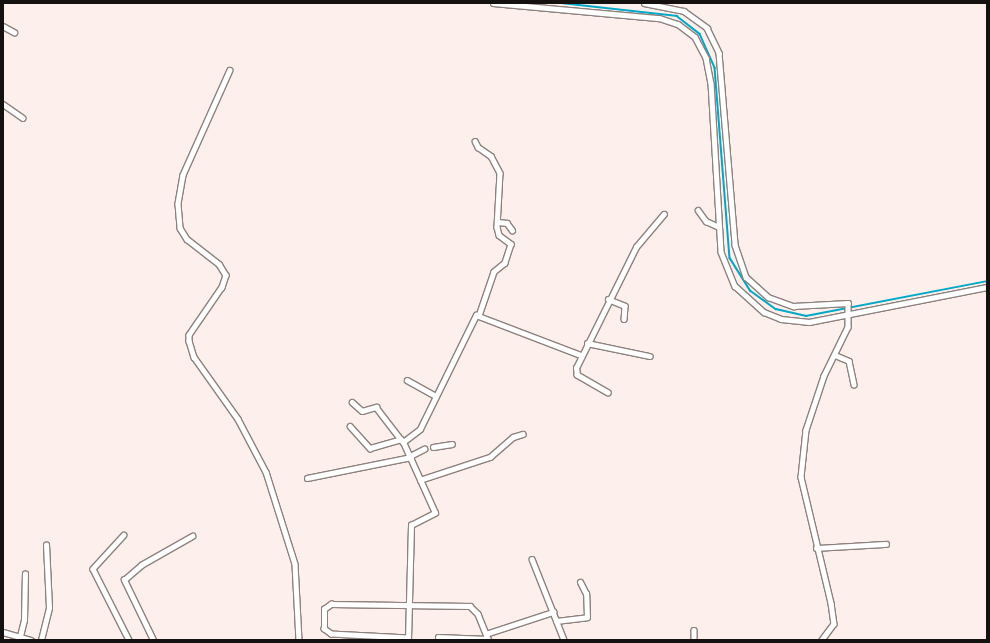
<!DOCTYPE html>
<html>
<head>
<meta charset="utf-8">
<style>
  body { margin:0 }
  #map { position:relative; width:990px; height:643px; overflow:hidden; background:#fdf0ec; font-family:"Noto Serif",serif }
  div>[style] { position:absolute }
  .stream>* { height:1.5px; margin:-0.75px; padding:0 0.75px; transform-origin:0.75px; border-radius:0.75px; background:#00a8c8 }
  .minor-tunnel>* { height:4.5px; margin-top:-2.25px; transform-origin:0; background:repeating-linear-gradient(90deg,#dacfcb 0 4.5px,transparent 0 6.5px) }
  .roads { filter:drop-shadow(1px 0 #8d817e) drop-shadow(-1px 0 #8d817e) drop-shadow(0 1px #8d817e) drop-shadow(0 -1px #8d817e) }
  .minor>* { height:4.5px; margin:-2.25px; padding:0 2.25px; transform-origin:2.25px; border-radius:2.25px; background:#fff }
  span { translate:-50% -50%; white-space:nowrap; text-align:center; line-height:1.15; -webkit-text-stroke:4px #fff; paint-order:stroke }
  .frame { position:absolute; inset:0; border:4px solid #151110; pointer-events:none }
</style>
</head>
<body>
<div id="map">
  <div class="stream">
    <i style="left:561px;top:3px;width:117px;rotate:6.4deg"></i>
    <i style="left:677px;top:16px;width:29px;rotate:38deg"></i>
    <i style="left:700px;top:34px;width:37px;rotate:66deg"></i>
    <i style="left:715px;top:68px;width:191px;rotate:85.5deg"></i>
    <i style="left:730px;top:258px;width:39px;rotate:58deg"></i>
    <i style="left:751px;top:291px;width:31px;rotate:36deg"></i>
    <i style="left:776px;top:309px;width:31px;rotate:13deg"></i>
    <i style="left:806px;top:316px;width:184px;rotate:-10.9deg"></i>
  </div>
  <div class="minor-tunnel">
    <i style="left:424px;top:449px;width:9px;rotate:-13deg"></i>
  </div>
  <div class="roads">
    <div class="minor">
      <i style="left:493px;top:3px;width:167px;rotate:5.2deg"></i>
      <i style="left:659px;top:18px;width:20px;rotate:18deg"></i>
      <i style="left:678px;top:24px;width:21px;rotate:37deg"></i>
      <i style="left:695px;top:37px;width:24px;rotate:62deg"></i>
      <i style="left:706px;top:58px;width:25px;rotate:79deg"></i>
      <i style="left:711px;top:83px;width:169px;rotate:86.6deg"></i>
      <i style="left:721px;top:252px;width:37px;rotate:68deg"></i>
      <i style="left:735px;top:286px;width:39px;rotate:42deg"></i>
      <i style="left:764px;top:312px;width:18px;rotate:22deg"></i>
      <i style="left:781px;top:319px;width:28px;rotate:6deg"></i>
      <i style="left:809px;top:322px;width:181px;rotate:-11.1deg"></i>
      <i style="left:644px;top:3px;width:41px;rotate:11.3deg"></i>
      <i style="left:684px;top:11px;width:29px;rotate:36deg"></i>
      <i style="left:707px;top:28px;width:28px;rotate:64deg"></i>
      <i style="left:719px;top:53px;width:193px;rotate:85.2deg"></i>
      <i style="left:735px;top:245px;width:34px;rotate:71deg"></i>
      <i style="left:746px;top:277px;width:30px;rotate:42deg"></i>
      <i style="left:768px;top:297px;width:27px;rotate:20deg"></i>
      <i style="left:793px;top:306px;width:55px;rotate:-3.1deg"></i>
      <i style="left:848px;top:303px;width:24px;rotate:90deg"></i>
      <i style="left:848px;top:327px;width:55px;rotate:116.1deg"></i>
      <i style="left:824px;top:376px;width:57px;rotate:108.4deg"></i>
      <i style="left:806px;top:430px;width:47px;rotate:96.1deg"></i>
      <i style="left:801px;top:477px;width:130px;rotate:76.6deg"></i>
      <i style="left:831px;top:603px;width:21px;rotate:82deg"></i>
      <i style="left:834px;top:624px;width:20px;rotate:127deg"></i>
      <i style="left:3px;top:26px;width:13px;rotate:29deg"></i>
      <i style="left:230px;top:70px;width:115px;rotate:114.1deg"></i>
      <i style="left:183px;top:175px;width:29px;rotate:100deg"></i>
      <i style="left:178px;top:204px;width:24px;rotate:85deg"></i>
      <i style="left:180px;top:228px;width:13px;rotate:58deg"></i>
      <i style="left:187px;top:239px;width:41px;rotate:38deg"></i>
      <i style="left:219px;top:264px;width:13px;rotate:58deg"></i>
      <i style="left:226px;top:275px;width:13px;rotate:108deg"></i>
      <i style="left:222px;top:287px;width:58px;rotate:124.5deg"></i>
      <i style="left:189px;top:335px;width:6px;rotate:90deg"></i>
      <i style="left:189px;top:341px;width:17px;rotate:73deg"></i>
      <i style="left:194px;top:357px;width:76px;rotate:54.6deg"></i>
      <i style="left:238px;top:419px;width:60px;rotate:62.2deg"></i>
      <i style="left:266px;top:472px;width:96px;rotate:72.5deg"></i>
      <i style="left:295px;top:564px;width:76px;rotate:87deg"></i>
      <i style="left:3px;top:104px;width:24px;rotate:35deg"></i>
      <i style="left:475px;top:141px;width:7px;rotate:63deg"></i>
      <i style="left:478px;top:147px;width:16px;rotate:35deg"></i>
      <i style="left:491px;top:156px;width:19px;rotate:62deg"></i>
      <i style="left:500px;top:173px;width:54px;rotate:93.2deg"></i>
      <i style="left:497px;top:227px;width:8px;rotate:76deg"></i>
      <i style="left:499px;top:235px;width:15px;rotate:37deg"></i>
      <i style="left:511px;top:244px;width:20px;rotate:108deg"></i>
      <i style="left:505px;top:263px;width:14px;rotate:141deg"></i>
      <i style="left:494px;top:272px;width:43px;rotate:108.9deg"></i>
      <i style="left:698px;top:210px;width:14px;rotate:54deg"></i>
      <i style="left:706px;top:221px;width:14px;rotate:25deg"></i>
      <i style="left:498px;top:222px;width:9px;rotate:6deg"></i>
      <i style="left:507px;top:223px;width:9px;rotate:54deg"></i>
      <i style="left:608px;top:299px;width:18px;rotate:22deg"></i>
      <i style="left:625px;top:306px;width:13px;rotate:94deg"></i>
      <i style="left:587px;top:343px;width:64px;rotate:11.7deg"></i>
      <i style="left:835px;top:355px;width:15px;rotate:23deg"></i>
      <i style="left:849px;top:361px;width:24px;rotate:78deg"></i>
      <i style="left:407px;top:380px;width:33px;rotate:29deg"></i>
      <i style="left:608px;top:393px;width:36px;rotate:-150deg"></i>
      <i style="left:577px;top:375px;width:7px;rotate:-98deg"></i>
      <i style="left:576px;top:368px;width:135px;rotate:-63.6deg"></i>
      <i style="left:636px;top:247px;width:43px;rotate:-49.7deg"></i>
      <i style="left:352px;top:402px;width:13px;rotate:42deg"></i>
      <i style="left:362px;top:411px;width:15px;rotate:-16deg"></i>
      <i style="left:376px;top:407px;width:44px;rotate:52.4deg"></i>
      <i style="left:350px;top:426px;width:30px;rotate:48deg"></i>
      <i style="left:370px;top:448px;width:32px;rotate:-16deg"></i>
      <i style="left:433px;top:447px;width:19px;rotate:-9deg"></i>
      <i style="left:410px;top:456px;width:16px;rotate:-27deg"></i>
      <i style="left:307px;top:478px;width:106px;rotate:-11.4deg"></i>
      <i style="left:420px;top:480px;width:74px;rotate:-18.2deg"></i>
      <i style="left:490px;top:457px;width:30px;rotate:-41deg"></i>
      <i style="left:513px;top:437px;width:10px;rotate:-17deg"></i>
      <i style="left:124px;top:535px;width:46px;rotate:132.4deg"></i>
      <i style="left:93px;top:569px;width:80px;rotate:63.1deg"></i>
      <i style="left:816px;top:548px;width:70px;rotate:-3.3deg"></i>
      <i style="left:532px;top:559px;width:87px;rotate:68.4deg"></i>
      <i style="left:556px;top:621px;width:31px;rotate:-7deg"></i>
      <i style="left:587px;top:617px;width:23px;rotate:-92deg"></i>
      <i style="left:586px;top:594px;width:13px;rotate:-117deg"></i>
      <i style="left:694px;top:630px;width:10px;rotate:90deg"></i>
      <i style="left:3px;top:632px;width:29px;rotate:16deg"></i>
      <i style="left:20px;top:636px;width:16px;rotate:-76deg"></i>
      <i style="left:24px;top:620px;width:46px;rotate:-88.8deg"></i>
      <i style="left:438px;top:637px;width:50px;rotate:2.3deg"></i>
      <i style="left:408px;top:638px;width:77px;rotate:-177deg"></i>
      <i style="left:331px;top:634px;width:9px;rotate:-144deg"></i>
      <i style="left:324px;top:629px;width:20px;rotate:-90deg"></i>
      <i style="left:324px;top:609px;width:9px;rotate:-36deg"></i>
      <i style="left:331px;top:604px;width:139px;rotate:0.8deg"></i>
      <i style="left:470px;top:606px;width:11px;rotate:45deg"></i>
      <i style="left:478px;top:614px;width:22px;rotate:68deg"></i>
      <i style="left:487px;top:638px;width:4px;rotate:-104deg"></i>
      <i style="left:486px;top:634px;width:71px;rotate:-18.2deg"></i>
      <i style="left:41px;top:640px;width:33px;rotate:-76deg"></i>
      <i style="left:49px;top:608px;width:63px;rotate:-92.7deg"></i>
      <i style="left:153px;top:640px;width:67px;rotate:-115.8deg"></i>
      <i style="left:124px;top:580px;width:23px;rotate:-41deg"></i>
      <i style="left:141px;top:565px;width:59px;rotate:-29.6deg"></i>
      <i style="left:408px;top:640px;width:115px;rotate:-88.5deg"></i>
      <i style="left:411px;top:525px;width:27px;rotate:-27deg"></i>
      <i style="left:435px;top:513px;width:78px;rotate:-114.3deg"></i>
      <i style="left:403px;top:442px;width:21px;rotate:-37deg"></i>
      <i style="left:420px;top:429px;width:127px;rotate:-63.8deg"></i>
      <i style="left:476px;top:315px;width:112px;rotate:20.9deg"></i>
    </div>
  </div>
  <div class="frame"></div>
</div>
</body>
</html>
